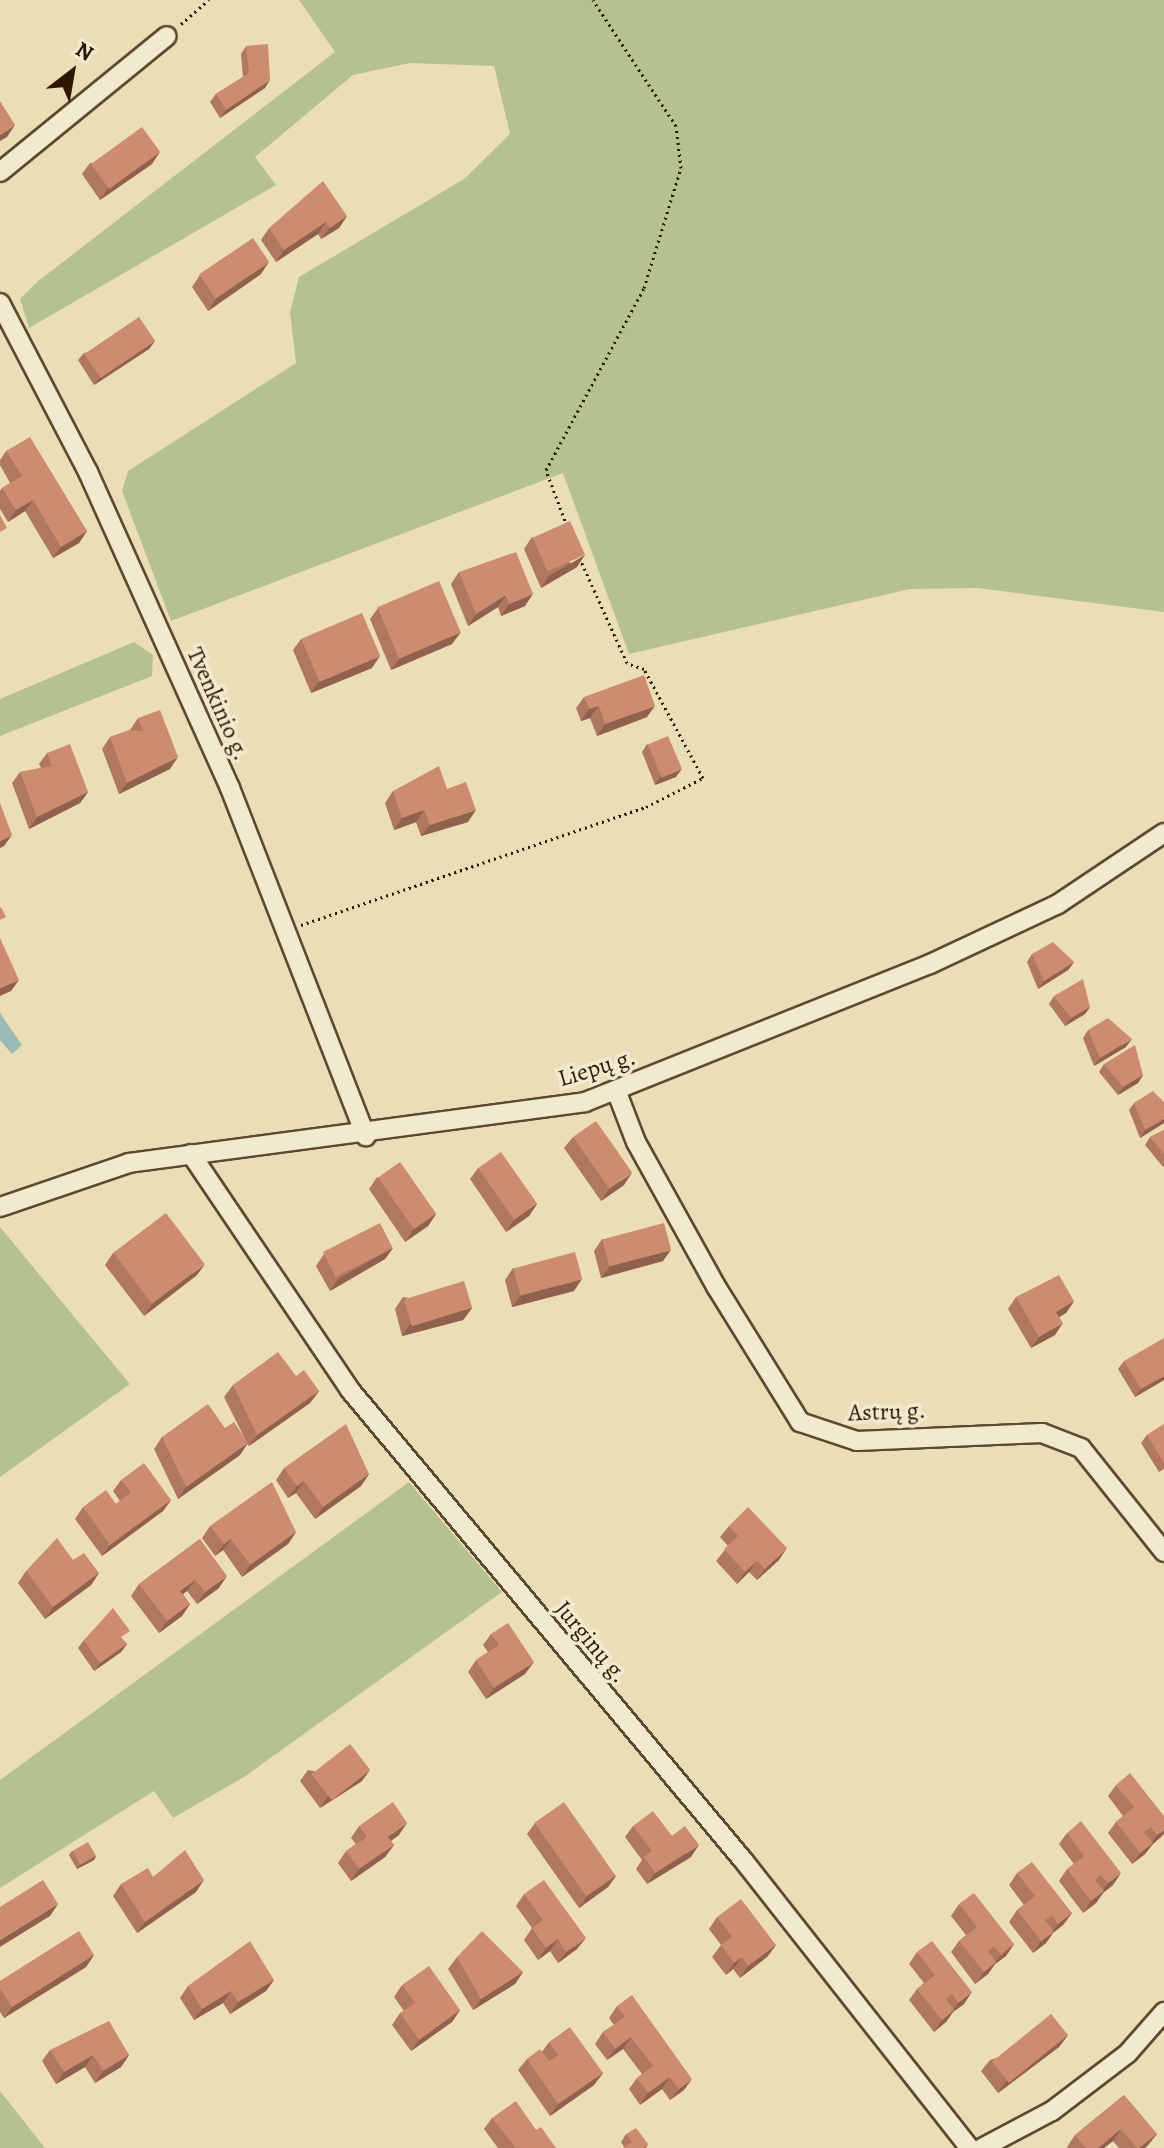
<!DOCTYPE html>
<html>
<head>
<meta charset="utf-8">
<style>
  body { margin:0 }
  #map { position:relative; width:1164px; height:2148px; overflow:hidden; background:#ebdeb7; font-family:Alegreya,serif }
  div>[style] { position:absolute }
  .green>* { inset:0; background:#b5c290 }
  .water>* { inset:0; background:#99bbb3 }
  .path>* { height:3px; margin-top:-1.5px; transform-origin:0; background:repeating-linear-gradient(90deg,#2e1701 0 2px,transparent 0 6px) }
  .roads { filter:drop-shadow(2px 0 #5d492e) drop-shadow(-2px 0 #5d492e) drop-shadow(0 2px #5d492e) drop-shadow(0 -2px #5d492e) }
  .street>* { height:18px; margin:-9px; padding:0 9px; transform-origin:9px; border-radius:9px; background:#f2ead0 }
  .wall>* { inset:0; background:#b0785f }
  .shaded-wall>* { inset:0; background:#90614e }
  .building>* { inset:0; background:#cd8b6f; transform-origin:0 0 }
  span { translate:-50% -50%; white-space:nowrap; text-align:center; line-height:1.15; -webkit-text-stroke:7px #f2ead0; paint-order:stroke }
  .street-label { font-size:24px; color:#2e1701 }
  .north { position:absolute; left:32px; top:32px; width:80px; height:80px; -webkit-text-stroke:6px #f2ead0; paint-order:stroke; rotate:31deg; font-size:22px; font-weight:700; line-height:32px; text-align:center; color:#2e1701 }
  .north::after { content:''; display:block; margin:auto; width:28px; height:36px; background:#2e1701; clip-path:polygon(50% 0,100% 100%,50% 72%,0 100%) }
</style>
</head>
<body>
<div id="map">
  <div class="green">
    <i style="clip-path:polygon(299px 0,1164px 0,1164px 612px,978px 588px,910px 589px,629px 654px,563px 473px,171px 621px,122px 491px,128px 471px,296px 363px,290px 312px,299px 277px,464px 179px,510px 134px,494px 66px,410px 63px,353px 75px,255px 157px,276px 185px,29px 328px,20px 299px,37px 282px,335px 52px)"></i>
    <i style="clip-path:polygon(134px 642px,153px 655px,152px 676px,0 736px,0 699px)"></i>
    <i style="clip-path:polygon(0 1227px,130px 1384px,0 1477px)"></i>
    <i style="clip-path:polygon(409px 1482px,502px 1592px,244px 1777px,173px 1818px,154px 1791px,0 1888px,0 1780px)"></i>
    <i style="clip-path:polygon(0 2091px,45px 2148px,0 2148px)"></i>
  </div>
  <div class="water">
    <i style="clip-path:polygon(0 1013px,22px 1045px,12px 1054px,0 1040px)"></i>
  </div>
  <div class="path">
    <i style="left:181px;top:24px;width:37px;rotate:-41deg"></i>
    <i style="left:567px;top:526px;width:60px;rotate:-110.6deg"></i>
    <i style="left:546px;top:470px;width:207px;rotate:-61.7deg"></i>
    <i style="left:644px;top:288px;width:126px;rotate:-72.9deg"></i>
    <i style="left:681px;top:168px;width:42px;rotate:-96.8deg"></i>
    <i style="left:676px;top:126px;width:151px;rotate:-123.4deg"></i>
    <i style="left:301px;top:925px;width:365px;rotate:-18.9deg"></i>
    <i style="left:646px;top:807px;width:64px;rotate:-27deg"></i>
    <i style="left:703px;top:778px;width:124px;rotate:-118.4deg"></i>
    <i style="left:644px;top:669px;width:18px;rotate:-161deg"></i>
    <i style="left:627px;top:663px;width:114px;rotate:-114.3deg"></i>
  </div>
  <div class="roads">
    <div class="street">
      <i style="left:0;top:172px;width:215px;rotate:-39.2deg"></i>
      <i style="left:0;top:303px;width:191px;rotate:62.5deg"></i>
      <i style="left:88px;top:472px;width:346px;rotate:65.8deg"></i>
      <i style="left:230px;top:788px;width:374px;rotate:68.7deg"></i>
      <i style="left:616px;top:1090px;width:56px;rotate:69deg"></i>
      <i style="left:636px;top:1142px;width:167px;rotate:61deg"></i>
      <i style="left:717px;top:1288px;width:158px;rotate:58.2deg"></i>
      <i style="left:800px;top:1422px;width:60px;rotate:18.4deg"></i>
      <i style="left:857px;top:1441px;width:185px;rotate:-2.5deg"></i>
      <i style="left:1042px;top:1433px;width:42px;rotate:21deg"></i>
      <i style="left:1081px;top:1448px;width:133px;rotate:51.4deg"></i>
      <i style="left:191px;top:1154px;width:285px;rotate:56deg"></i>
      <i style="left:350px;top:1390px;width:613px;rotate:50.1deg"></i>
      <i style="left:743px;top:1860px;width:367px;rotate:51.8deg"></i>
      <i style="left:0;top:1207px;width:136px;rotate:-18.8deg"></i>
      <i style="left:129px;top:1163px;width:460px;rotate:-7.6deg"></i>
      <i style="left:585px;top:1102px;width:372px;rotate:-21.8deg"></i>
      <i style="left:930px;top:964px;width:141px;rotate:-25.1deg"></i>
      <i style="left:1058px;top:904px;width:128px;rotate:-33.8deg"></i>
      <i style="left:982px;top:2148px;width:79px;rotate:-27.9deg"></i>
      <i style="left:1052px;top:2111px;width:96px;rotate:-37.3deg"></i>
      <i style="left:1128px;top:2053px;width:55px;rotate:-48.7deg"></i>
    </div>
  </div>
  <div class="wall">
    <i style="clip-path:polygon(246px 46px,265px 88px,220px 118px,210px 102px,216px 94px,243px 77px,241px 54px)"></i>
    <i style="clip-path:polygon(90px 163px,152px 164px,100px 200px,82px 174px)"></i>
    <i style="clip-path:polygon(347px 216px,339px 228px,321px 239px,318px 234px,276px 262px,261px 240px,269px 228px)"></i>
    <i style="clip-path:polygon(261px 274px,208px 311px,192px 287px,200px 275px)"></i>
    <i style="clip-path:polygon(155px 341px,149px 349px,94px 385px,78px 360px,84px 353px)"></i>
    <i style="clip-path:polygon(6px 451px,87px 531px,79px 543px,53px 558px,25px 511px,8px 522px,0 509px,0 491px,2px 488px,10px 483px,0 465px,0 460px)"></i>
    <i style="clip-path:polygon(532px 537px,577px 567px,541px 588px,524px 549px)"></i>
    <i style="clip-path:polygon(459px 572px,525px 606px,501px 616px,498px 607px,468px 626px,451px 584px)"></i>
    <i style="clip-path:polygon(378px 608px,452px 644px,391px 670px,370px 619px)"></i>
    <i style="clip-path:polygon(301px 639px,372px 668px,311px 693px,293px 650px)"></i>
    <i style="clip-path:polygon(584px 697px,647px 717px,597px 736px,590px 718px,581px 721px,576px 708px)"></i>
    <i style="clip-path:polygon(138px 718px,170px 769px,119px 794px,102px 749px,110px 737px,130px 730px)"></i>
    <i style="clip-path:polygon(647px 744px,676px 777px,655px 785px,642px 752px)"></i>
    <i style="clip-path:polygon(47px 753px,88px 792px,80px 803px,29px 829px,12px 783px,20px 772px,41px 768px,39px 764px)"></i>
    <i style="clip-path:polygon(393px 791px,468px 822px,421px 836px,416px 822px,394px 830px,385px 803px)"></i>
    <i style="clip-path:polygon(1032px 954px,1074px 962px,1068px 970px,1038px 989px,1027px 962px)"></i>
    <i style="clip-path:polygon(1054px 996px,1090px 1007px,1085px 1014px,1065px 1026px,1049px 1004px)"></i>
    <i style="clip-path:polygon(1088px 1030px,1126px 1047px,1094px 1066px,1083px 1038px)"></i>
    <i style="clip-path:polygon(1104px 1064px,1143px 1075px,1138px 1083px,1118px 1095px,1099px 1072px)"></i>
    <i style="clip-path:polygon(1164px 1102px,1164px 1123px,1140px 1138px,1129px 1110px,1134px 1103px)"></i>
    <i style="clip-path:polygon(1164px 1130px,1164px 1166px,1163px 1167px,1145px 1145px,1150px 1137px)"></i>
    <i style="clip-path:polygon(573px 1137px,624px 1185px,601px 1201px,564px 1148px)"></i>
    <i style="clip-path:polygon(478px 1168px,537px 1204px,529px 1216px,506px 1232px,470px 1179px)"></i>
    <i style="clip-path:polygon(377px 1177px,436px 1214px,428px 1226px,405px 1242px,369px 1189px)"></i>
    <i style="clip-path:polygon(602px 1239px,663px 1261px,601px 1278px,594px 1251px)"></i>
    <i style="clip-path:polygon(393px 1248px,385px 1259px,330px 1291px,316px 1266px,324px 1254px)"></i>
    <i style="clip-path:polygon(113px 1253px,197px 1275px,144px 1316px,105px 1265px)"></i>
    <i style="clip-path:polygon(513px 1268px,574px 1291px,512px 1307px,505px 1280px)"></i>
    <i style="clip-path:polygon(403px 1297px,472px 1308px,463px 1320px,402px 1336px,395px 1309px)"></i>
    <i style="clip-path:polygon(1016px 1297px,1074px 1301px,1066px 1313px,1059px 1317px,1055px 1335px,1031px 1348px,1008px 1309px)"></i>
    <i style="clip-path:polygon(1124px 1361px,1164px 1380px,1135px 1397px,1118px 1369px)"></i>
    <i style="clip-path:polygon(296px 1376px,319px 1391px,310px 1403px,249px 1446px,247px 1444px,240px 1455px,178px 1499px,154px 1449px,162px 1437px,225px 1428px,244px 1437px,224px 1397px,233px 1385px)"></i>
    <i style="clip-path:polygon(1164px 1424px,1164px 1469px,1159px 1472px,1141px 1443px,1147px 1435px)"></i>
    <i style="clip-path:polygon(284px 1468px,369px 1474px,361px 1486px,315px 1519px,296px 1493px,288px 1498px,276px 1480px)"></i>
    <i style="clip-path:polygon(121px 1480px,171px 1500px,163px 1511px,102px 1556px,75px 1519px,83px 1507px,116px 1504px,120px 1501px,113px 1491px)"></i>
    <i style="clip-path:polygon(210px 1526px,296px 1532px,288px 1544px,242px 1577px,223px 1550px,215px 1556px,202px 1538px)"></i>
    <i style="clip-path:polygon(729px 1526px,779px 1560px,757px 1580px,749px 1572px,737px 1584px,716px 1561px,728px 1546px,720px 1537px)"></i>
    <i style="clip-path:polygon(200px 1539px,219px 1588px,197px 1604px,187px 1591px,183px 1594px,190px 1604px,182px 1616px,159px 1633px,131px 1596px,139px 1584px)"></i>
    <i style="clip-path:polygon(73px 1560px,99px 1573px,91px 1585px,45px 1619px,18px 1583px,26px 1571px)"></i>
    <i style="clip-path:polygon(491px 1634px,525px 1674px,486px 1699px,468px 1672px,476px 1660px,488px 1652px,483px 1645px)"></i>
    <i style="clip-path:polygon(84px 1640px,123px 1640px,127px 1644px,121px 1652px,94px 1671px,78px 1648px)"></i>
    <i style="clip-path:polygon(308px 1770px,362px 1781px,320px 1808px,300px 1781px)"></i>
    <i style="clip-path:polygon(1116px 1785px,1162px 1836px,1152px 1845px,1145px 1854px,1132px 1864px,1108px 1833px,1116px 1822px,1123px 1816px,1108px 1796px)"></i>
    <i style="clip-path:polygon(535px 1823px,616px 1876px,608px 1887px,579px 1908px,527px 1834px)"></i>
    <i style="clip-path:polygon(359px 1826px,399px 1835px,391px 1841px,394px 1845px,385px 1857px,351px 1881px,338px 1863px,346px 1851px,356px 1844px,351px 1838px)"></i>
    <i style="clip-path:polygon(633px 1826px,672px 1836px,691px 1857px,647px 1884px,636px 1869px,642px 1860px,625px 1837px)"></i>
    <i style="clip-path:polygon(1067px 1833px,1113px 1885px,1103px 1893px,1096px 1903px,1083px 1913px,1059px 1881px,1067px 1869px,1074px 1864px,1059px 1844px)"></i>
    <i style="clip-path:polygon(72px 1851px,96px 1856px,94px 1860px,77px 1869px,69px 1855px)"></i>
    <i style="clip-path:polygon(1017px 1873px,1072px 1913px,1063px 1925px,1053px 1933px,1046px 1943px,1033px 1953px,1009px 1922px,1017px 1910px,1024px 1905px,1009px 1885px)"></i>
    <i style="clip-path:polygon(153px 1877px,196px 1892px,137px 1933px,113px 1896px,121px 1884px)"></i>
    <i style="clip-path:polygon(524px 1894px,577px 1949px,558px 1963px,550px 1951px,538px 1960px,524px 1940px,532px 1928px,516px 1906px)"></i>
    <i style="clip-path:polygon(959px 1904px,1014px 1944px,1006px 1956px,995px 1964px,988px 1974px,975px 1984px,951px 1952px,959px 1941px,966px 1935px,951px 1916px)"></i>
    <i style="clip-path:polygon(717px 1917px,776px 1945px,767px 1957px,740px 1978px,733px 1969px,726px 1975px,712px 1957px,721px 1945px,709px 1929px)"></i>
    <i style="clip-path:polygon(917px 1952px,964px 2004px,953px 2012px,946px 2022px,934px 2032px,909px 2000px,917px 1989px,924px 1983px,909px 1964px)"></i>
    <i style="clip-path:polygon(94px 1955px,86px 1967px,4px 2018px,0 2012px,0 1981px)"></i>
    <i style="clip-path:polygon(457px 1957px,523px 1972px,515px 1984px,473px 2010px,448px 1969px)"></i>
    <i style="clip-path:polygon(274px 1980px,266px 1991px,230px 2014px,223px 2003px,194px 2020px,180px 1998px,188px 1986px)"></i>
    <i style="clip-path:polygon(402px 1985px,460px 2010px,452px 2022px,411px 2051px,392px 2025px,400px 2013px,404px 2011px,394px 1997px)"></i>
    <i style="clip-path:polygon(617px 2006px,684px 2090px,670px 2100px,662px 2089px,640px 2105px,629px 2089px,637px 2078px,642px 2074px,623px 2049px,607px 2060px,595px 2044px,603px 2032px,614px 2025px,609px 2018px)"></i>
    <i style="clip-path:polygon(1068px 2035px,1059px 2047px,998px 2093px,981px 2071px,990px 2060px)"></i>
    <i style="clip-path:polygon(549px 2042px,603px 2073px,594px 2085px,550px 2116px,518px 2070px,527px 2059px,542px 2052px)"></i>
    <i style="clip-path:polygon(50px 2050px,129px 2055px,121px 2067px,95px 2083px,85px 2067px,56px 2084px,42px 2061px)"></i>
    <i style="clip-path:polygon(1124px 2095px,1157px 2134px,1148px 2145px,1145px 2148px,1119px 2148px,1113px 2141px,1104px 2148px,1068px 2148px,1067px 2147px,1075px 2135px)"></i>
    <i style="clip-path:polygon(492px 2118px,536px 2130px,556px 2148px,498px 2148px,484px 2129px)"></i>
    <i style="clip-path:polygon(626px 2134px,648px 2144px,646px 2148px,623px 2148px,624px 2147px,621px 2142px)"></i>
  </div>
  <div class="shaded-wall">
    <i style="clip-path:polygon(270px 80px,265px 88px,220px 118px,226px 110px)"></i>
    <i style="clip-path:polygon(15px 125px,7px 137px,0 141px,0 135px)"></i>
    <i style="clip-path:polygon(160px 152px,152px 164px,100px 200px,108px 188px)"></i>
    <i style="clip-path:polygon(347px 216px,339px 228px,321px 239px,330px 228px)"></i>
    <i style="clip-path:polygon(326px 222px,318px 234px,276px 262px,284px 250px)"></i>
    <i style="clip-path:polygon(269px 262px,261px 274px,208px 311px,216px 299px)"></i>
    <i style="clip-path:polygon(155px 341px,149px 349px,94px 385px,100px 377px)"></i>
    <i style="clip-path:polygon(33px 500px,25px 511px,8px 522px,16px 510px)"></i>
    <i style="clip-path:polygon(87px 531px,79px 543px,53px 558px,61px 547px)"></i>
    <i style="clip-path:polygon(585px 555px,577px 567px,541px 588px,549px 576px)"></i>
    <i style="clip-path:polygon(533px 594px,525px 606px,501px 616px,509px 604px)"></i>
    <i style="clip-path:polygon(506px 595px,498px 607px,468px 626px,476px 614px)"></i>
    <i style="clip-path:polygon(461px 632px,452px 644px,391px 670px,400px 658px)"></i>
    <i style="clip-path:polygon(380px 656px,372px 668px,311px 693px,319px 681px)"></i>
    <i style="clip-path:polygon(599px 706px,590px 718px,581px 721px,589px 709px)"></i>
    <i style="clip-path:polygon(655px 706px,647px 717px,597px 736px,605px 724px)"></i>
    <i style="clip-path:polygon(178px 757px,170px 769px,119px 794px,127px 783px)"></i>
    <i style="clip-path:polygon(682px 769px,676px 777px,655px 785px,660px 777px)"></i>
    <i style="clip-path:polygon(88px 792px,80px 803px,29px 829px,37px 817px)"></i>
    <i style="clip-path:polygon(424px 810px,416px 822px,394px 830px,402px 818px)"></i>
    <i style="clip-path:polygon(476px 810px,468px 822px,421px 836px,430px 825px)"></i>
    <i style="clip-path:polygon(12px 835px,4px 846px,0 848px,0 841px)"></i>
    <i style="clip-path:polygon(1074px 962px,1068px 970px,1038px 989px,1044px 981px)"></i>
    <i style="clip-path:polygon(19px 980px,11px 991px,0 996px,0 988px)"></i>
    <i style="clip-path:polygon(1090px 1007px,1085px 1014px,1065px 1026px,1071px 1018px)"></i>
    <i style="clip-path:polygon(1132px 1039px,1126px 1047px,1094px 1066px,1100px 1058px)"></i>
    <i style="clip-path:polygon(1143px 1075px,1138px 1083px,1118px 1095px,1123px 1087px)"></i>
    <i style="clip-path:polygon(1164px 1119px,1164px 1123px,1140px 1138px,1145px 1130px)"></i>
    <i style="clip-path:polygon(632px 1173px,624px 1185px,601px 1201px,609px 1189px)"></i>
    <i style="clip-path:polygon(537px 1204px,529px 1216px,506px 1232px,514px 1220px)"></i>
    <i style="clip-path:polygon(436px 1214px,428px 1226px,405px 1242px,413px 1230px)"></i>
    <i style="clip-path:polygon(393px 1248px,385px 1259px,330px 1291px,338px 1279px)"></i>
    <i style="clip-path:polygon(671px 1250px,663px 1261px,601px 1278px,610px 1266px)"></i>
    <i style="clip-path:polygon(205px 1264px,197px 1275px,144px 1316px,152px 1304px)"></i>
    <i style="clip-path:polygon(582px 1279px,574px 1291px,512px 1307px,520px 1296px)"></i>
    <i style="clip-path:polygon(1074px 1301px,1066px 1313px,1048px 1324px,1056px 1312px)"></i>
    <i style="clip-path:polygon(472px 1308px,463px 1320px,402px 1336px,410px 1324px)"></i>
    <i style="clip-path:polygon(1063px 1323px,1055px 1335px,1031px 1348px,1039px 1337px)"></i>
    <i style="clip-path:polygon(1164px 1376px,1164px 1380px,1135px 1397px,1141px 1389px)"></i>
    <i style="clip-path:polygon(319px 1391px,310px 1403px,249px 1446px,257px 1435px)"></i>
    <i style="clip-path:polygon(248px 1443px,240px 1455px,178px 1499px,186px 1487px)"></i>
    <i style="clip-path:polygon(369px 1474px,361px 1486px,315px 1519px,323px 1507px)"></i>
    <i style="clip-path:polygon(304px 1481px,296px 1493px,288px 1498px,297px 1486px)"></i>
    <i style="clip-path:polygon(171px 1500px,163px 1511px,102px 1556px,110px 1545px)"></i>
    <i style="clip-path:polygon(296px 1532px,288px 1544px,242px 1577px,250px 1565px)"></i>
    <i style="clip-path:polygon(231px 1539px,223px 1550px,215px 1556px,224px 1544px)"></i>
    <i style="clip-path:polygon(787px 1548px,779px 1560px,757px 1580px,765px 1569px)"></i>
    <i style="clip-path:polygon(757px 1561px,749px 1572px,737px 1584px,745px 1572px)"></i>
    <i style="clip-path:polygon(99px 1573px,91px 1585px,45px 1619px,53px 1607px)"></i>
    <i style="clip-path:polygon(227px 1576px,219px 1588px,197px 1604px,205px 1592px)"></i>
    <i style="clip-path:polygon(195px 1580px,187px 1591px,172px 1602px,180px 1591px)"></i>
    <i style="clip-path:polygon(190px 1604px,182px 1616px,159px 1633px,167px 1621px)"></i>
    <i style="clip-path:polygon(127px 1644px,121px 1652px,94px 1671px,100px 1663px)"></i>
    <i style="clip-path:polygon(534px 1662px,525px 1674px,486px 1699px,494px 1688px)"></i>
    <i style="clip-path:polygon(370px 1770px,362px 1781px,320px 1808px,328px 1796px)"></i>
    <i style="clip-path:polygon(407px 1823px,399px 1835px,380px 1848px,388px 1837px)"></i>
    <i style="clip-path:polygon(1164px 1830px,1164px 1834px,1162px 1836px,1152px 1845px,1145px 1854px,1132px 1864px,1140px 1853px,1150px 1845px,1157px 1835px)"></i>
    <i style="clip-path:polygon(394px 1845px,385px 1857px,351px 1881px,359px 1869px)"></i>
    <i style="clip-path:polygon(699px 1845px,691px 1857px,647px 1884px,655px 1873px)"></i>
    <i style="clip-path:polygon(96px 1856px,94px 1860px,77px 1869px,80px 1865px)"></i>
    <i style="clip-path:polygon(1121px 1873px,1113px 1885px,1103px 1893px,1096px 1903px,1083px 1913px,1091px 1901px,1101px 1893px,1108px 1883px)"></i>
    <i style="clip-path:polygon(616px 1876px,608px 1887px,579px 1908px,587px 1896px)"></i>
    <i style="clip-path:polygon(204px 1880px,196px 1892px,137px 1933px,145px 1922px)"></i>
    <i style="clip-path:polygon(58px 1904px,50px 1916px,0 1947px,0 1940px)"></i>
    <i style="clip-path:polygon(1072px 1913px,1063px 1925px,1053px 1933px,1046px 1943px,1033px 1953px,1041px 1941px,1051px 1934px,1058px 1924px)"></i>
    <i style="clip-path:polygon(586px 1938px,577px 1949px,558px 1963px,566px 1952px)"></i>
    <i style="clip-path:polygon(558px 1939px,550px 1951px,538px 1960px,546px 1948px)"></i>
    <i style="clip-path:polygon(1014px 1944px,1006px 1956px,995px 1964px,988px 1974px,975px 1984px,984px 1972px,994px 1964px,1001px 1955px)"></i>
    <i style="clip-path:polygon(776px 1945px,767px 1957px,740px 1978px,748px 1966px)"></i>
    <i style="clip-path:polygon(94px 1955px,86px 1967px,4px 2018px,12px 2007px)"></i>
    <i style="clip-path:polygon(742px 1957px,733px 1969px,726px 1975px,734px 1963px)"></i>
    <i style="clip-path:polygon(523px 1972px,515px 1984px,473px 2010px,481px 1999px)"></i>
    <i style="clip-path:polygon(274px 1980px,266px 1991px,230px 2014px,238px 2002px)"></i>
    <i style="clip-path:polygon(231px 1991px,223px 2003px,194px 2020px,202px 2009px)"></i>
    <i style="clip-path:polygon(972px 1992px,964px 2004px,953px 2012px,946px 2022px,934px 2032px,942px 2020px,951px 2013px,958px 2003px)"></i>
    <i style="clip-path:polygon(460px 2010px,452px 2022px,411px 2051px,419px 2040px)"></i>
    <i style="clip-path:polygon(1068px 2035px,1059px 2047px,998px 2093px,1006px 2081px)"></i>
    <i style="clip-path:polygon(631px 2037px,623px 2049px,607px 2060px,615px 2049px)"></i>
    <i style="clip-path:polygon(93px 2055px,85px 2067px,56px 2084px,64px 2072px)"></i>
    <i style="clip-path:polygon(129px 2055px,121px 2067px,95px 2083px,103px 2071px)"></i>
    <i style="clip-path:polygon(603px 2073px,594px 2085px,550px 2116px,558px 2104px)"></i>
    <i style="clip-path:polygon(670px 2077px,662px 2089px,640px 2105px,648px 2093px)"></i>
    <i style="clip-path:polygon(692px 2079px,684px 2090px,670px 2100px,679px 2089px)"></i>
    <i style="clip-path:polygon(1121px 2129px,1113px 2141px,1104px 2148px,1098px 2148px)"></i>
    <i style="clip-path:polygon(1157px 2134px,1148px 2145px,1145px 2148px,1139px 2148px)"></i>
  </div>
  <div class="building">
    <i style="clip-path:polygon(268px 44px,270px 80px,226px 110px,216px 94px,249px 73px,246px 46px)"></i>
    <i style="clip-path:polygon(0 101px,15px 125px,0 135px)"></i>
    <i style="left:142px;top:127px;width:31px;height:63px;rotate:54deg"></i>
    <i style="clip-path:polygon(323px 181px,347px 216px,330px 228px,326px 222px,284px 250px,269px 228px)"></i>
    <i style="left:253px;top:238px;width:29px;height:65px;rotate:56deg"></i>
    <i style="left:139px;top:317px;width:29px;height:66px;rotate:56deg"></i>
    <i style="clip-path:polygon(30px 437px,87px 531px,61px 547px,33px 500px,16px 510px,2px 488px,22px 476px,6px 451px)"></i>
    <i style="clip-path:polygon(0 515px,7px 528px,0 532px)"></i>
    <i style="left:570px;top:521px;width:37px;height:41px;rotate:66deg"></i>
    <i style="clip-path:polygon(516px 552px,533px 594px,509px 604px,506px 595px,476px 614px,459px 572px)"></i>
    <i style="left:439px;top:581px;width:56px;height:67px;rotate:67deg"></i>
    <i style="left:362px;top:613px;width:47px;height:66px;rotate:67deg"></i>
    <i style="clip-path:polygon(644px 675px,655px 706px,605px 724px,599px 706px,589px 709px,584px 697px)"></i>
    <i style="clip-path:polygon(160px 710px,178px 757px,127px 783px,110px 737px,129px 730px,143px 731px,138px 718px)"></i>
    <i style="left:668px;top:736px;width:36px;height:22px;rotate:67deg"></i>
    <i style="clip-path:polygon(70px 744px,88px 792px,37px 817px,20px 772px,52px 766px,47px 753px)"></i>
    <i style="clip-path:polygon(439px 766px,447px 789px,466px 782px,476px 810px,430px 825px,424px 810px,402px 818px,393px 791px)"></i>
    <i style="clip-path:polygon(0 803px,12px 835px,0 841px)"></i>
    <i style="clip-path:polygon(1px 907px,6px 917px,0 920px,0 908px)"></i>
    <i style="clip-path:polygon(0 938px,19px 980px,0 988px)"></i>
    <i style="clip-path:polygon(1053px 942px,1074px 962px,1044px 981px,1032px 954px)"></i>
    <i style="clip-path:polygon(1083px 979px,1090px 1007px,1071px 1018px,1054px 996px)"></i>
    <i style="clip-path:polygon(1108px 1018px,1132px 1039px,1100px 1058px,1088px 1030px)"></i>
    <i style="clip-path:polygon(1135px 1045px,1143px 1075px,1123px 1087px,1104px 1064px)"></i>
    <i style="clip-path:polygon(1153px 1091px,1164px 1102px,1164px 1119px,1145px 1130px,1134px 1103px)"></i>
    <i style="left:596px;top:1121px;width:63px;height:28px;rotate:55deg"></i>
    <i style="clip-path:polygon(1164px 1130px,1164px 1154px,1150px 1137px)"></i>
    <i style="left:501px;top:1152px;width:63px;height:28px;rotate:55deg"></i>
    <i style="left:400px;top:1162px;width:63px;height:27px;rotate:55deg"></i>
    <i style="left:166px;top:1213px;width:64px;height:66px;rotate:53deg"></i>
    <i style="left:380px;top:1223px;width:28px;height:64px;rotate:63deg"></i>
    <i style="left:664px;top:1223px;width:28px;height:64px;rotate:75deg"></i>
    <i style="left:575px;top:1252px;width:28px;height:64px;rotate:75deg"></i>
    <i style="clip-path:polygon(1059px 1275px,1074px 1301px,1056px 1312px,1063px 1323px,1039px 1337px,1016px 1297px)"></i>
    <i style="left:464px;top:1281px;width:28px;height:63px;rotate:73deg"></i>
    <i style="clip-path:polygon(1164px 1338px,1164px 1376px,1141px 1389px,1124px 1361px)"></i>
    <i style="clip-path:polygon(278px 1352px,296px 1376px,304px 1370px,319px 1391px,257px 1435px,233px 1385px)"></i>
    <i style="clip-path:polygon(208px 1404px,225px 1428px,234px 1422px,248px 1443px,186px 1487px,162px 1437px)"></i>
    <i style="clip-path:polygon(346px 1424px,369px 1474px,323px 1507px,304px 1481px,297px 1486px,284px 1468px)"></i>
    <i style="clip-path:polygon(1164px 1424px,1164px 1463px,1147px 1435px)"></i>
    <i style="clip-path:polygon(144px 1463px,171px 1500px,110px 1545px,83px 1507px,106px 1490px,116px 1504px,131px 1492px,121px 1480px)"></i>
    <i style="clip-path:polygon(272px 1482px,296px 1532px,250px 1565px,231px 1539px,224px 1544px,210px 1526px)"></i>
    <i style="clip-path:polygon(748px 1507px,787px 1548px,765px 1569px,757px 1561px,745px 1572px,724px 1549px,738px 1536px,729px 1526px)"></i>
    <i style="clip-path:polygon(57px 1538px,73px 1560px,84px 1553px,99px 1573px,53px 1607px,26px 1571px)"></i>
    <i style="clip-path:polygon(200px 1539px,227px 1576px,205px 1592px,195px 1580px,180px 1591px,190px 1604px,167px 1621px,139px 1584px)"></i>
    <i style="clip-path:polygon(113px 1608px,130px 1631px,121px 1637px,127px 1644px,100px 1663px,84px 1640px)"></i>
    <i style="clip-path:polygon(508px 1623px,534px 1662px,494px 1688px,476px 1660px,499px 1645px,491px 1634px)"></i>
    <i style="left:350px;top:1744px;width:33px;height:49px;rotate:52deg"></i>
    <i style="clip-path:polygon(1130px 1773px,1164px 1816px,1164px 1830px,1157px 1835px,1151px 1827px,1144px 1832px,1153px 1843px,1140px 1853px,1116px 1822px,1134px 1807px,1116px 1785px)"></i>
    <i style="clip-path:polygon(393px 1802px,407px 1823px,388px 1837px,394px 1845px,359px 1869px,346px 1851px,367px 1837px,359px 1826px)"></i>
    <i style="left:564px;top:1802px;width:90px;height:36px;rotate:55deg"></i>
    <i style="clip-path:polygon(653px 1811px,672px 1836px,685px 1826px,699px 1845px,655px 1873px,644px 1857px,652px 1851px,633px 1826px)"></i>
    <i style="clip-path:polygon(1081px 1821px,1121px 1873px,1108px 1883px,1101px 1875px,1095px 1880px,1104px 1891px,1091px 1901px,1067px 1869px,1084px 1856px,1067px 1833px)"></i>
    <i style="left:88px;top:1842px;width:16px;height:18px;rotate:60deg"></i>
    <i style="clip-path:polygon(185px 1850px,204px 1880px,145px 1922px,121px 1884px,148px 1868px,153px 1877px)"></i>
    <i style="clip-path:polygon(1032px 1862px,1072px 1913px,1058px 1924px,1052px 1916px,1045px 1920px,1054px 1932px,1041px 1941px,1017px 1910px,1035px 1896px,1017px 1873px)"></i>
    <i style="clip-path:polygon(43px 1880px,58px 1904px,0 1940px,0 1907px)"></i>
    <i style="clip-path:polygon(544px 1880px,586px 1938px,566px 1952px,558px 1939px,546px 1948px,532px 1928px,543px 1920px,524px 1894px)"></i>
    <i style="clip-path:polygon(974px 1893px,1014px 1944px,1001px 1955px,994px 1946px,988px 1951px,996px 1962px,984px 1972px,959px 1941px,977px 1927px,959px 1904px)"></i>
    <i style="clip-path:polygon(741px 1899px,776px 1945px,748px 1966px,742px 1957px,734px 1963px,721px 1945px,732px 1937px,717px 1917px)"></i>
    <i style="clip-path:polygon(79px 1931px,94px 1955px,12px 2007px,0 1988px,0 1981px)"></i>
    <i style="clip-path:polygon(482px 1931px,523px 1972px,481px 1999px,457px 1957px)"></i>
    <i style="clip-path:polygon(250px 1941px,274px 1980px,238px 2002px,231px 1991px,202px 2009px,188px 1986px)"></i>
    <i style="clip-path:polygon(932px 1941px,972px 1992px,958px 2003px,952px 1994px,946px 1999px,954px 2010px,942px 2020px,917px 1989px,935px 1975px,917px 1952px)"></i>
    <i style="clip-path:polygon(429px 1966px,460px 2010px,419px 2040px,400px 2013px,415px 2003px,402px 1985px)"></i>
    <i style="clip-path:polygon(632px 1995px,692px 2079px,679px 2089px,670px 2077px,648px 2093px,637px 2078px,653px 2066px,631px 2037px,615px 2049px,603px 2032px,625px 2017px,617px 2006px)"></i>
    <i style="left:1051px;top:2014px;width:27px;height:76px;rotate:51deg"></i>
    <i style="clip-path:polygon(109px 2021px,129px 2055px,103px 2071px,93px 2055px,64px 2072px,50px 2050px)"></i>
    <i style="clip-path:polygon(570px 2027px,603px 2073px,558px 2104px,527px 2059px,540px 2049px,549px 2061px,558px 2055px,549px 2042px)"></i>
    <i style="clip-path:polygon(1124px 2095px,1157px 2134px,1139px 2148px,1137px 2148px,1121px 2129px,1098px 2148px,1086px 2148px,1075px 2135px)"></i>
    <i style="clip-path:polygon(516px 2101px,536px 2130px,541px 2127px,556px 2148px,516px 2148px,492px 2118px)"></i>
    <i style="clip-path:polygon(636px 2128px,648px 2144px,643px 2148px,623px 2148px,632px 2142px,626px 2134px)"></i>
  </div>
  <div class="street-label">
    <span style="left:218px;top:704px;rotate:66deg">Tvenkinio g.</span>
    <span style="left:597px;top:1068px;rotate:-17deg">Liepų g.</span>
    <span style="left:887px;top:1412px;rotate:-2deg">Astrų g.</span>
    <span style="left:591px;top:1642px;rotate:50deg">Jurginų g.</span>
  </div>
  <div class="north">N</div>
</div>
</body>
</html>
